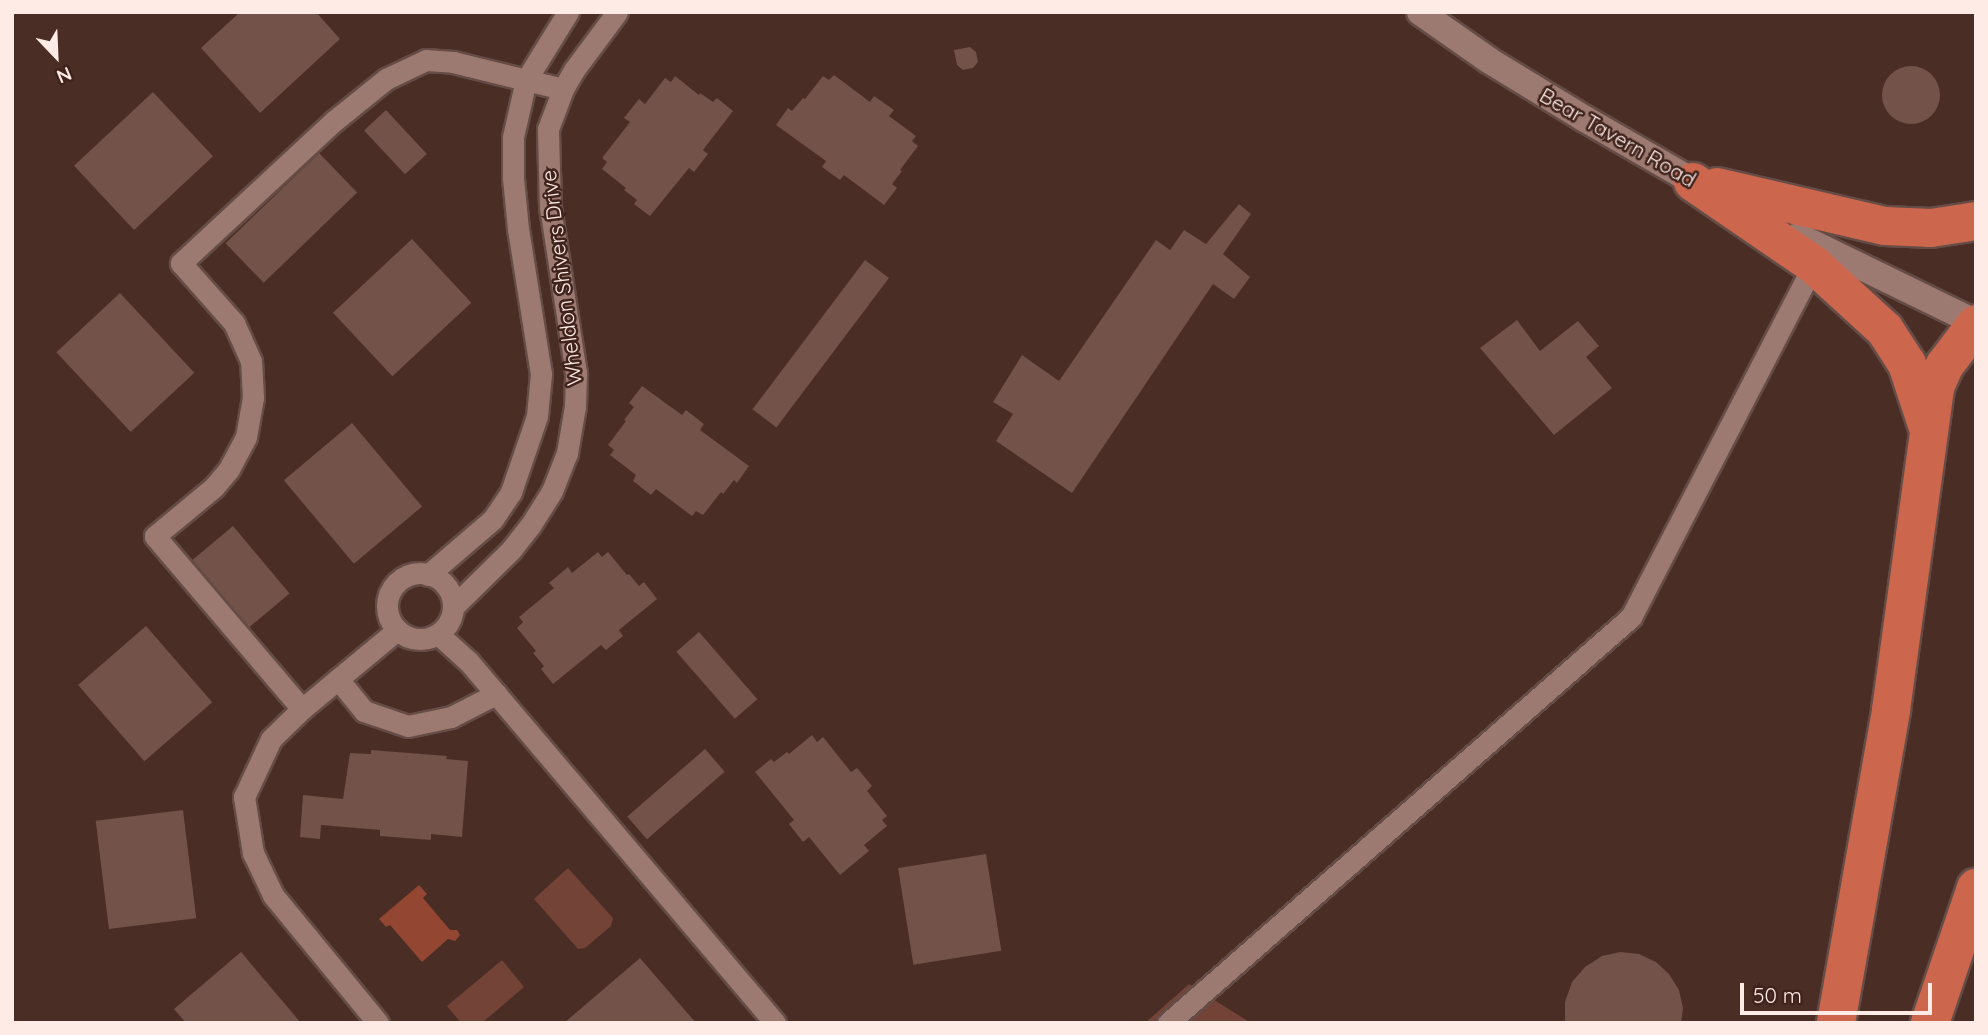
<!DOCTYPE html>
<html>
<head>
<meta charset="utf-8">
<style>
  body { margin:0 }
  #map { position:relative; width:1988px; height:1035px; overflow:hidden; background:#4a2d25; font-family:Quicksand,sans-serif }
  div>[style] { position:absolute }
  .green>* { inset:0; background:#734337 }
  .water>* { inset:0; background:#934632 }
  .building>* { inset:0; background:#725249; transform-origin:0 0 }
  .round { border-radius:50% }
  .roads { filter:drop-shadow(2px 0 #654c46) drop-shadow(-2px 0 #654c46) drop-shadow(0 2px #654c46) drop-shadow(0 -2px #654c46) }
  .minor>* { height:21px; margin:-10.5px; padding:0 10.5px; transform-origin:10.5px; border-radius:10.5px; background:#9d7a71 }
  .minor>.ring { margin:-10.5px; padding:0; box-sizing:content-box; background:none; border:21px solid #9d7a71; border-radius:50% }
  .tertiary>* { height:26px; margin:-13px; padding:0 13px; transform-origin:13px; border-radius:13px; background:#9d7a71 }
  .motorway>* { height:38px; margin:-19px; padding:0 19px; transform-origin:19px; border-radius:19px; background:#cc674d }
  span { translate:-50% -50%; white-space:nowrap; text-align:center; line-height:1.15; -webkit-text-stroke:5px #3f231c; paint-order:stroke }
  .street-label { font-size:21px; color:#feebe5 }
  .frame { position:absolute; inset:0; border:14px solid #feebe5; pointer-events:none }
  .north { position:absolute; left:21px; top:21px; width:70px; height:70px; -webkit-text-stroke:5px #3f231c; paint-order:stroke; rotate:157deg; font-size:19px; font-weight:700; line-height:28px; text-align:center; color:#feebe5 }
  .north::after { content:''; display:block; margin:auto; width:24px; height:32px; background:#feebe5; clip-path:polygon(50% 0,100% 100%,50% 72%,0 100%) }
  .scale { position:absolute; left:1740px; top:983px; width:192px; height:32px; box-sizing:border-box; border:4px solid #feebe5; border-top:0; padding-left:9px; font-size:21px; line-height:24px; white-space:nowrap; color:#feebe5; -webkit-text-stroke:5px #3f231c; paint-order:stroke }
</style>
</head>
<body>
<div id="map">
  <div class="green">
    <i style="clip-path:polygon(568px 868px,613px 918px,611px 926px,585px 948px,578px 949px,534px 899px)"></i>
    <i style="clip-path:polygon(502px 960px,524px 987px,482px 1023px,461px 1023px,447px 1006px)"></i>
    <i style="clip-path:polygon(1189px 984px,1251px 1023px,1145px 1023px)"></i>
  </div>
  <div class="water">
    <i style="clip-path:polygon(419px 885px,427px 894px,423px 898px,450px 930px,457px 930px,460px 935px,455px 941px,448px 939px,422px 962px,390px 925px,386px 927px,379px 919px)"></i>
  </div>
  <div class="building">
    <i style="clip-path:polygon(240px 12px,316px 12px,340px 39px,260px 113px,201px 48px)"></i>
    <i style="clip-path:polygon(970px 47px,976px 52px,978px 62px,973px 68px,963px 70px,957px 65px,954px 50px)"></i>
    <i class="round" style="left:1882px;top:66px;width:58px;height:58px"></i>
    <i style="clip-path:polygon(834px 75px,870px 102px,874px 96px,894px 110px,889px 116px,916px 136px,912px 141px,918px 146px,900px 170px,902px 171px,892px 184px,897px 188px,884px 205px,844px 175px,840px 180px,822px 167px,826px 161px,776px 125px,788px 108px,792px 111px,803px 98px,805px 99px,823px 76px,829px 80px)"></i>
    <i style="clip-path:polygon(675px 76px,699px 95px,700px 93px,713px 102px,717px 98px,733px 111px,703px 150px,708px 154px,694px 172px,689px 168px,650px 216px,634px 204px,637px 200px,624px 190px,626px 188px,602px 169px,607px 162px,602px 158px,630px 122px,624px 118px,639px 99px,645px 104px,665px 78px,671px 82px)"></i>
    <i style="left:153px;top:92px;width:88px;height:108px;rotate:47deg"></i>
    <i style="left:386px;top:110px;width:60px;height:30px;rotate:47deg"></i>
    <i style="left:319px;top:153px;width:55px;height:130px;rotate:46deg"></i>
    <i style="clip-path:polygon(1239px 204px,1251px 214px,1223px 254px,1250px 277px,1234px 299px,1213px 284px,1072px 493px,996px 441px,1013px 414px,993px 402px,1022px 355px,1059px 381px,1156px 240px,1170px 250px,1184px 230px,1206px 244px)"></i>
    <i style="left:412px;top:239px;width:87px;height:108px;rotate:47deg"></i>
    <i style="left:865px;top:260px;width:30px;height:187px;rotate:37deg"></i>
    <i style="left:120px;top:293px;width:109px;height:87px;rotate:47deg"></i>
    <i style="clip-path:polygon(1517px 320px,1540px 351px,1578px 321px,1599px 346px,1586px 357px,1612px 388px,1554px 435px,1480px 348px)"></i>
    <i style="clip-path:polygon(642px 386px,682px 415px,686px 410px,704px 424px,700px 430px,749px 466px,737px 483px,734px 480px,723px 494px,721px 492px,703px 515px,696px 511px,692px 516px,656px 489px,651px 495px,633px 481px,636px 475px,610px 455px,614px 450px,608px 445px,626px 421px,624px 420px,634px 407px,629px 403px)"></i>
    <i style="left:352px;top:423px;width:109px;height:89px;rotate:50deg"></i>
    <i style="left:233px;top:526px;width:88px;height:53px;rotate:50deg"></i>
    <i style="clip-path:polygon(598px 552px,602px 557px,608px 552px,627px 575px,629px 574px,639px 586px,644px 582px,657px 599px,619px 630px,623px 636px,606px 650px,601px 645px,553px 684px,541px 669px,544px 666px,533px 653px,536px 651px,517px 628px,523px 622px,519px 617px,554px 588px,549px 583px,568px 567px,572px 573px)"></i>
    <i style="left:146px;top:626px;width:101px;height:90px;rotate:49deg"></i>
    <i style="left:699px;top:632px;width:89px;height:30px;rotate:49deg"></i>
    <i style="clip-path:polygon(812px 735px,817px 742px,823px 737px,851px 772px,857px 768px,872px 786px,867px 791px,887px 816px,882px 820px,887px 826px,864px 845px,869px 851px,840px 875px,809px 837px,803px 842px,789px 824px,794px 820px,755px 772px,771px 759px,774px 762px,787px 752px,789px 754px)"></i>
    <i style="left:705px;top:749px;width:30px;height:103px;rotate:49deg"></i>
    <i style="clip-path:polygon(371px 750px,447px 756px,446px 759px,468px 761px,462px 837px,431px 834px,431px 840px,380px 836px,380px 830px,321px 825px,320px 839px,300px 837px,303px 795px,343px 799px,350px 753px,371px 754px)"></i>
    <i style="left:183px;top:810px;width:109px;height:88px;rotate:83deg"></i>
    <i style="left:986px;top:854px;width:98px;height:89px;rotate:81deg"></i>
    <i style="clip-path:polygon(241px 952px,301px 1023px,186px 1023px,174px 1009px)"></i>
    <i style="clip-path:polygon(1620px 952px,1639px 954px,1656px 962px,1669px 974px,1679px 990px,1683px 1008px,1681px 1023px,1565px 1023px,1565px 1002px,1572px 982px,1585px 967px,1602px 956px)"></i>
    <i style="clip-path:polygon(640px 958px,696px 1023px,564px 1023px)"></i>
  </div>
  <div class="roads">
    <div class="minor">
      <i class="ring" style="left:387px;top:573px;width:45px;height:45px"></i>
      <i style="left:428px;top:575px;width:86px;rotate:-40.7deg"></i>
      <i style="left:493px;top:519px;width:32px;rotate:-56deg"></i>
      <i style="left:511px;top:492px;width:80px;rotate:-71.1deg"></i>
      <i style="left:537px;top:416px;width:42px;rotate:-84.6deg"></i>
      <i style="left:541px;top:374px;width:147px;rotate:-99deg"></i>
      <i style="left:518px;top:229px;width:51px;rotate:-95.6deg"></i>
      <i style="left:513px;top:178px;width:41px;rotate:-90deg"></i>
      <i style="left:513px;top:137px;width:58px;rotate:-77.2deg"></i>
      <i style="left:526px;top:80px;width:80px;rotate:-58.3deg"></i>
      <i style="left:453px;top:607px;width:81px;rotate:-44.5deg"></i>
      <i style="left:511px;top:550px;width:31px;rotate:-52deg"></i>
      <i style="left:530px;top:526px;width:41px;rotate:-57.8deg"></i>
      <i style="left:552px;top:491px;width:41px;rotate:-68.5deg"></i>
      <i style="left:567px;top:453px;width:48px;rotate:-80.3deg"></i>
      <i style="left:575px;top:406px;width:33px;rotate:-88deg"></i>
      <i style="left:576px;top:373px;width:168px;rotate:-98.9deg"></i>
      <i style="left:550px;top:207px;width:78px;rotate:-91.5deg"></i>
      <i style="left:548px;top:129px;width:43px;rotate:-69.4deg"></i>
      <i style="left:563px;top:89px;width:22px;rotate:-60deg"></i>
      <i style="left:574px;top:70px;width:72px;rotate:-53.4deg"></i>
      <i style="left:438px;top:634px;width:42px;rotate:42.1deg"></i>
      <i style="left:469px;top:662px;width:473px;rotate:49.7deg"></i>
      <i style="left:338px;top:679px;width:41px;rotate:50.9deg"></i>
      <i style="left:364px;top:711px;width:46px;rotate:18.8deg"></i>
      <i style="left:408px;top:726px;width:44px;rotate:-11.8deg"></i>
      <i style="left:451px;top:717px;width:51px;rotate:-27.1deg"></i>
      <i style="left:302px;top:709px;width:227px;rotate:-130.4deg"></i>
      <i style="left:155px;top:536px;width:77px;rotate:-39.7deg"></i>
      <i style="left:214px;top:487px;width:23px;rotate:-50deg"></i>
      <i style="left:229px;top:469px;width:36px;rotate:-62deg"></i>
      <i style="left:246px;top:437px;width:40px;rotate:-80deg"></i>
      <i style="left:253px;top:398px;width:37px;rotate:-93deg"></i>
      <i style="left:251px;top:361px;width:42px;rotate:-114.1deg"></i>
      <i style="left:234px;top:323px;width:80px;rotate:-131.5deg"></i>
      <i style="left:181px;top:263px;width:209px;rotate:-42.9deg"></i>
      <i style="left:334px;top:121px;width:67px;rotate:-38.9deg"></i>
      <i style="left:386px;top:79px;width:44px;rotate:-25.4deg"></i>
      <i style="left:426px;top:60px;width:27px;rotate:4deg"></i>
      <i style="left:453px;top:62px;width:113px;rotate:13.8deg"></i>
      <i style="left:378px;top:1023px;width:166px;rotate:-129.4deg"></i>
      <i style="left:273px;top:895px;width:47px;rotate:-115.5deg"></i>
      <i style="left:253px;top:853px;width:57px;rotate:-99.1deg"></i>
      <i style="left:244px;top:797px;width:64px;rotate:-65deg"></i>
      <i style="left:271px;top:739px;width:43px;rotate:-44.1deg"></i>
      <i style="left:302px;top:709px;width:124px;rotate:-39.7deg"></i>
      <i style="left:1168px;top:1023px;width:616px;rotate:-41.25deg"></i>
      <i style="left:1631px;top:617px;width:406px;rotate:-62.6deg"></i>
    </div>
    <div class="tertiary">
      <i style="left:1420px;top:12px;width:85px;rotate:35deg"></i>
      <i style="left:1490px;top:61px;width:111px;rotate:31.4deg"></i>
      <i style="left:1585px;top:119px;width:142px;rotate:30deg"></i>
      <i style="left:1798px;top:236px;width:198px;rotate:26deg"></i>
    </div>
    <div class="motorway">
      <i style="left:1693px;top:182px;width:147px;rotate:34.4deg"></i>
      <i style="left:1814px;top:265px;width:96px;rotate:42.5deg"></i>
      <i style="left:1885px;top:330px;width:40px;rotate:57.1deg"></i>
      <i style="left:1907px;top:364px;width:64px;rotate:71.8deg"></i>
      <i style="left:1717px;top:187px;width:172px;rotate:13.1deg"></i>
      <i style="left:1885px;top:226px;width:46px;rotate:2.5deg"></i>
      <i style="left:1931px;top:228px;width:46px;rotate:-8.8deg"></i>
      <i style="left:1836px;top:1023px;width:318px;rotate:-80deg"></i>
      <i style="left:1891px;top:710px;width:326px;rotate:-82.2deg"></i>
      <i style="left:1935px;top:387px;width:24px;rotate:-66deg"></i>
      <i style="left:1945px;top:365px;width:51px;rotate:-52.9deg"></i>
      <i style="left:1930px;top:1023px;width:143px;rotate:-71.2deg"></i>
    </div>
  </div>
  <div class="street-label">
    <span style="left:1618px;top:137px;rotate:30deg">Bear Tavern Road</span>
    <span style="left:561px;top:278px;rotate:-97deg">Wheldon Shivers Drive</span>
  </div>
  <div class="frame"></div>
  <div class="north">N</div>
  <div class="scale">50 m</div>
</div>
</body>
</html>
